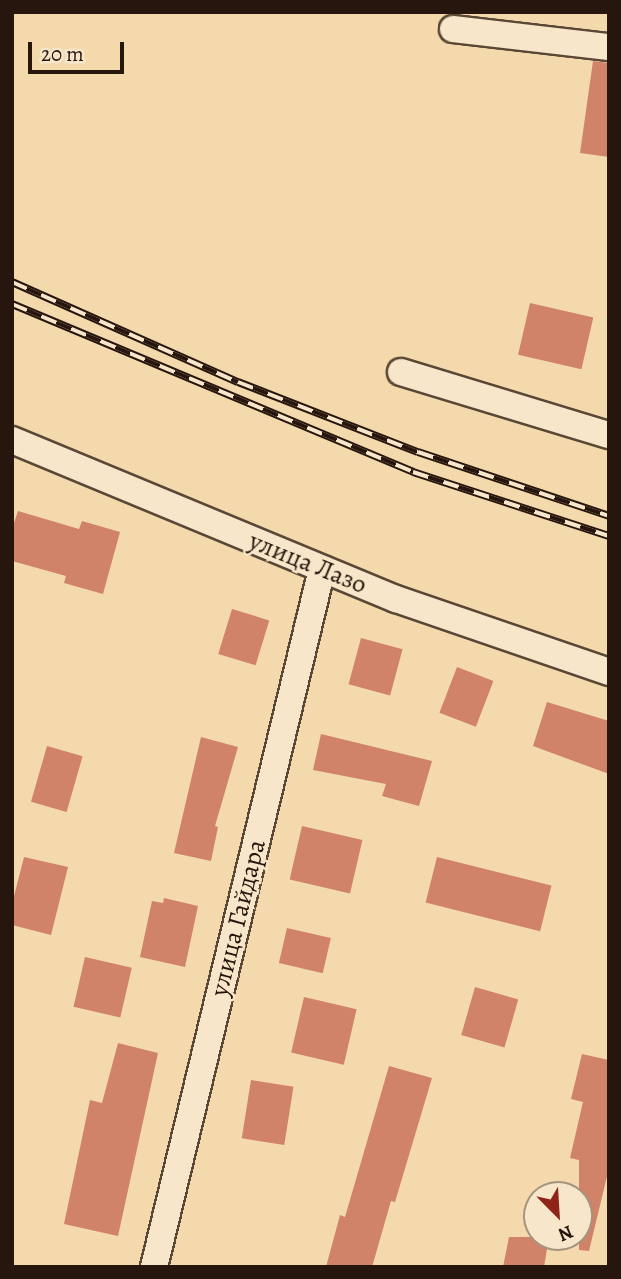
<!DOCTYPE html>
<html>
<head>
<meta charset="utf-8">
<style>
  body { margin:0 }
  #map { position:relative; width:621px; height:1279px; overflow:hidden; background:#f3d9ac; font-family:Alegreya,serif }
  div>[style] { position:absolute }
  .building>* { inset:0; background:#d08369; transform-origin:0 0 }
  .roads { filter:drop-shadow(2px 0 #5a4735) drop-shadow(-2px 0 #5a4735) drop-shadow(0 2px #5a4735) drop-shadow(0 -2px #5a4735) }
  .minor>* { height:26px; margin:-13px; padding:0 13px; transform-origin:13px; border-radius:13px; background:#f7e6c9 }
  .rail>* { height:8px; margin-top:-4px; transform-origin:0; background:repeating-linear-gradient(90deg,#f7e6c9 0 16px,#27160d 0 32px); box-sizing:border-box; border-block:2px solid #27160d }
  span { translate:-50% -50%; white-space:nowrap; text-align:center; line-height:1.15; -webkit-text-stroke:5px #f7e6c9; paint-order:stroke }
  .street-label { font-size:26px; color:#27160d }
  .frame { position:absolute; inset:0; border:14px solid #27160d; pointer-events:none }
  .north { position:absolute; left:523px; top:1181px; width:70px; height:70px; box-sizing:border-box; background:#f7e6c9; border:2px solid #a4937e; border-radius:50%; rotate:156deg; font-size:19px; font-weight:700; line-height:28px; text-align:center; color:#27160d }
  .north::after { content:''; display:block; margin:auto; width:24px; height:32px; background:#8f2418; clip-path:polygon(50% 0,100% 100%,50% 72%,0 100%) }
  .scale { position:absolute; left:28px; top:42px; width:96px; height:32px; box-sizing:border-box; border:4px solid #27160d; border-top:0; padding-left:9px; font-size:21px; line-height:24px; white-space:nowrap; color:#27160d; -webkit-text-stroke:5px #f7e6c9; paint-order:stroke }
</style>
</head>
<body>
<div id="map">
  <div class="building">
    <i style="clip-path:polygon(593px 61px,609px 63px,609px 157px,580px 153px)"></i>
    <i style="left:530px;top:303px;width:65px;height:53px;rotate:13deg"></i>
    <i style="clip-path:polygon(18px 511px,79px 529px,82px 521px,120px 532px,103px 594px,64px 583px,66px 576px,12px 561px,12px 529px)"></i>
    <i style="left:232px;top:609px;width:39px;height:47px;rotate:17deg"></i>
    <i style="left:361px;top:638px;width:43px;height:48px;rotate:15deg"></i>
    <i style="left:457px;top:667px;width:39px;height:49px;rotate:21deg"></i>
    <i style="clip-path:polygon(547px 702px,609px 721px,609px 774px,533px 746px)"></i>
    <i style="clip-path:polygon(321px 734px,432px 761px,419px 806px,382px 796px,386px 784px,313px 770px)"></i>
    <i style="clip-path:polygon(201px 737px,238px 747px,215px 826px,218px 827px,211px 861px,174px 853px)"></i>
    <i style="left:47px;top:746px;width:37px;height:58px;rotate:16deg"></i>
    <i style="left:302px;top:826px;width:62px;height:55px;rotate:13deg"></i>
    <i style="clip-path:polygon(24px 857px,68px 867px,51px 935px,12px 925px,12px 904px)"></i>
    <i style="left:437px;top:857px;width:118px;height:47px;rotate:14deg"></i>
    <i style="clip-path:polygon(164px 898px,198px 906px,185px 967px,140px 957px,152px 901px,163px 903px)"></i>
    <i style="left:287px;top:928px;width:45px;height:36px;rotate:13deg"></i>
    <i style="left:85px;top:957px;width:48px;height:51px;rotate:13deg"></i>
    <i style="left:475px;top:987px;width:45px;height:50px;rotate:16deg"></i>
    <i style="left:304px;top:997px;width:54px;height:57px;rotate:13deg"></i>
    <i style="clip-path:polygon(118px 1043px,158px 1053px,118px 1236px,64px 1224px,90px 1100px,102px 1103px)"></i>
    <i style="clip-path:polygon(582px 1054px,609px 1060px,609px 1168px,589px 1251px,579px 1250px,579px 1160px,570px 1158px,583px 1102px,571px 1099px)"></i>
    <i style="clip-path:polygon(389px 1066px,432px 1078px,395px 1202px,391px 1201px,372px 1267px,326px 1267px,340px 1215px,345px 1217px)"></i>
    <i style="left:251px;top:1080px;width:43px;height:59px;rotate:9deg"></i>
    <i style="clip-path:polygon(509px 1237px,549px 1237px,544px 1267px,503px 1267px)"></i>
  </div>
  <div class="roads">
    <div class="minor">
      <i style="left:453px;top:29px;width:157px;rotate:6.6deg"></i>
      <i style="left:401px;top:372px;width:217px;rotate:16.9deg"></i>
      <i style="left:12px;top:440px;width:416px;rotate:22.5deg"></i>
      <i style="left:396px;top:599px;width:225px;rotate:18.9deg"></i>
      <i style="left:154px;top:1267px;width:718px;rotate:-76.47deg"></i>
    </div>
  </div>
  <div class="rail">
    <i style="left:12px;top:282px;width:247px;rotate:23.9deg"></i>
    <i style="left:238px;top:382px;width:193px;rotate:21.3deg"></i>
    <i style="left:418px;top:452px;width:201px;rotate:18.5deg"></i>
    <i style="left:12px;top:304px;width:435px;rotate:22.7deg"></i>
    <i style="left:413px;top:472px;width:206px;rotate:18.1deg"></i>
  </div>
  <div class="street-label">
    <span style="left:308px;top:563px;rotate:22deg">улица Лазо</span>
    <span style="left:238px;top:918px;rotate:-76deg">улица Гайдара</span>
  </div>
  <div class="frame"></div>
  <div class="north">N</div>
  <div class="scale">20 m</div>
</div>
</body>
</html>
